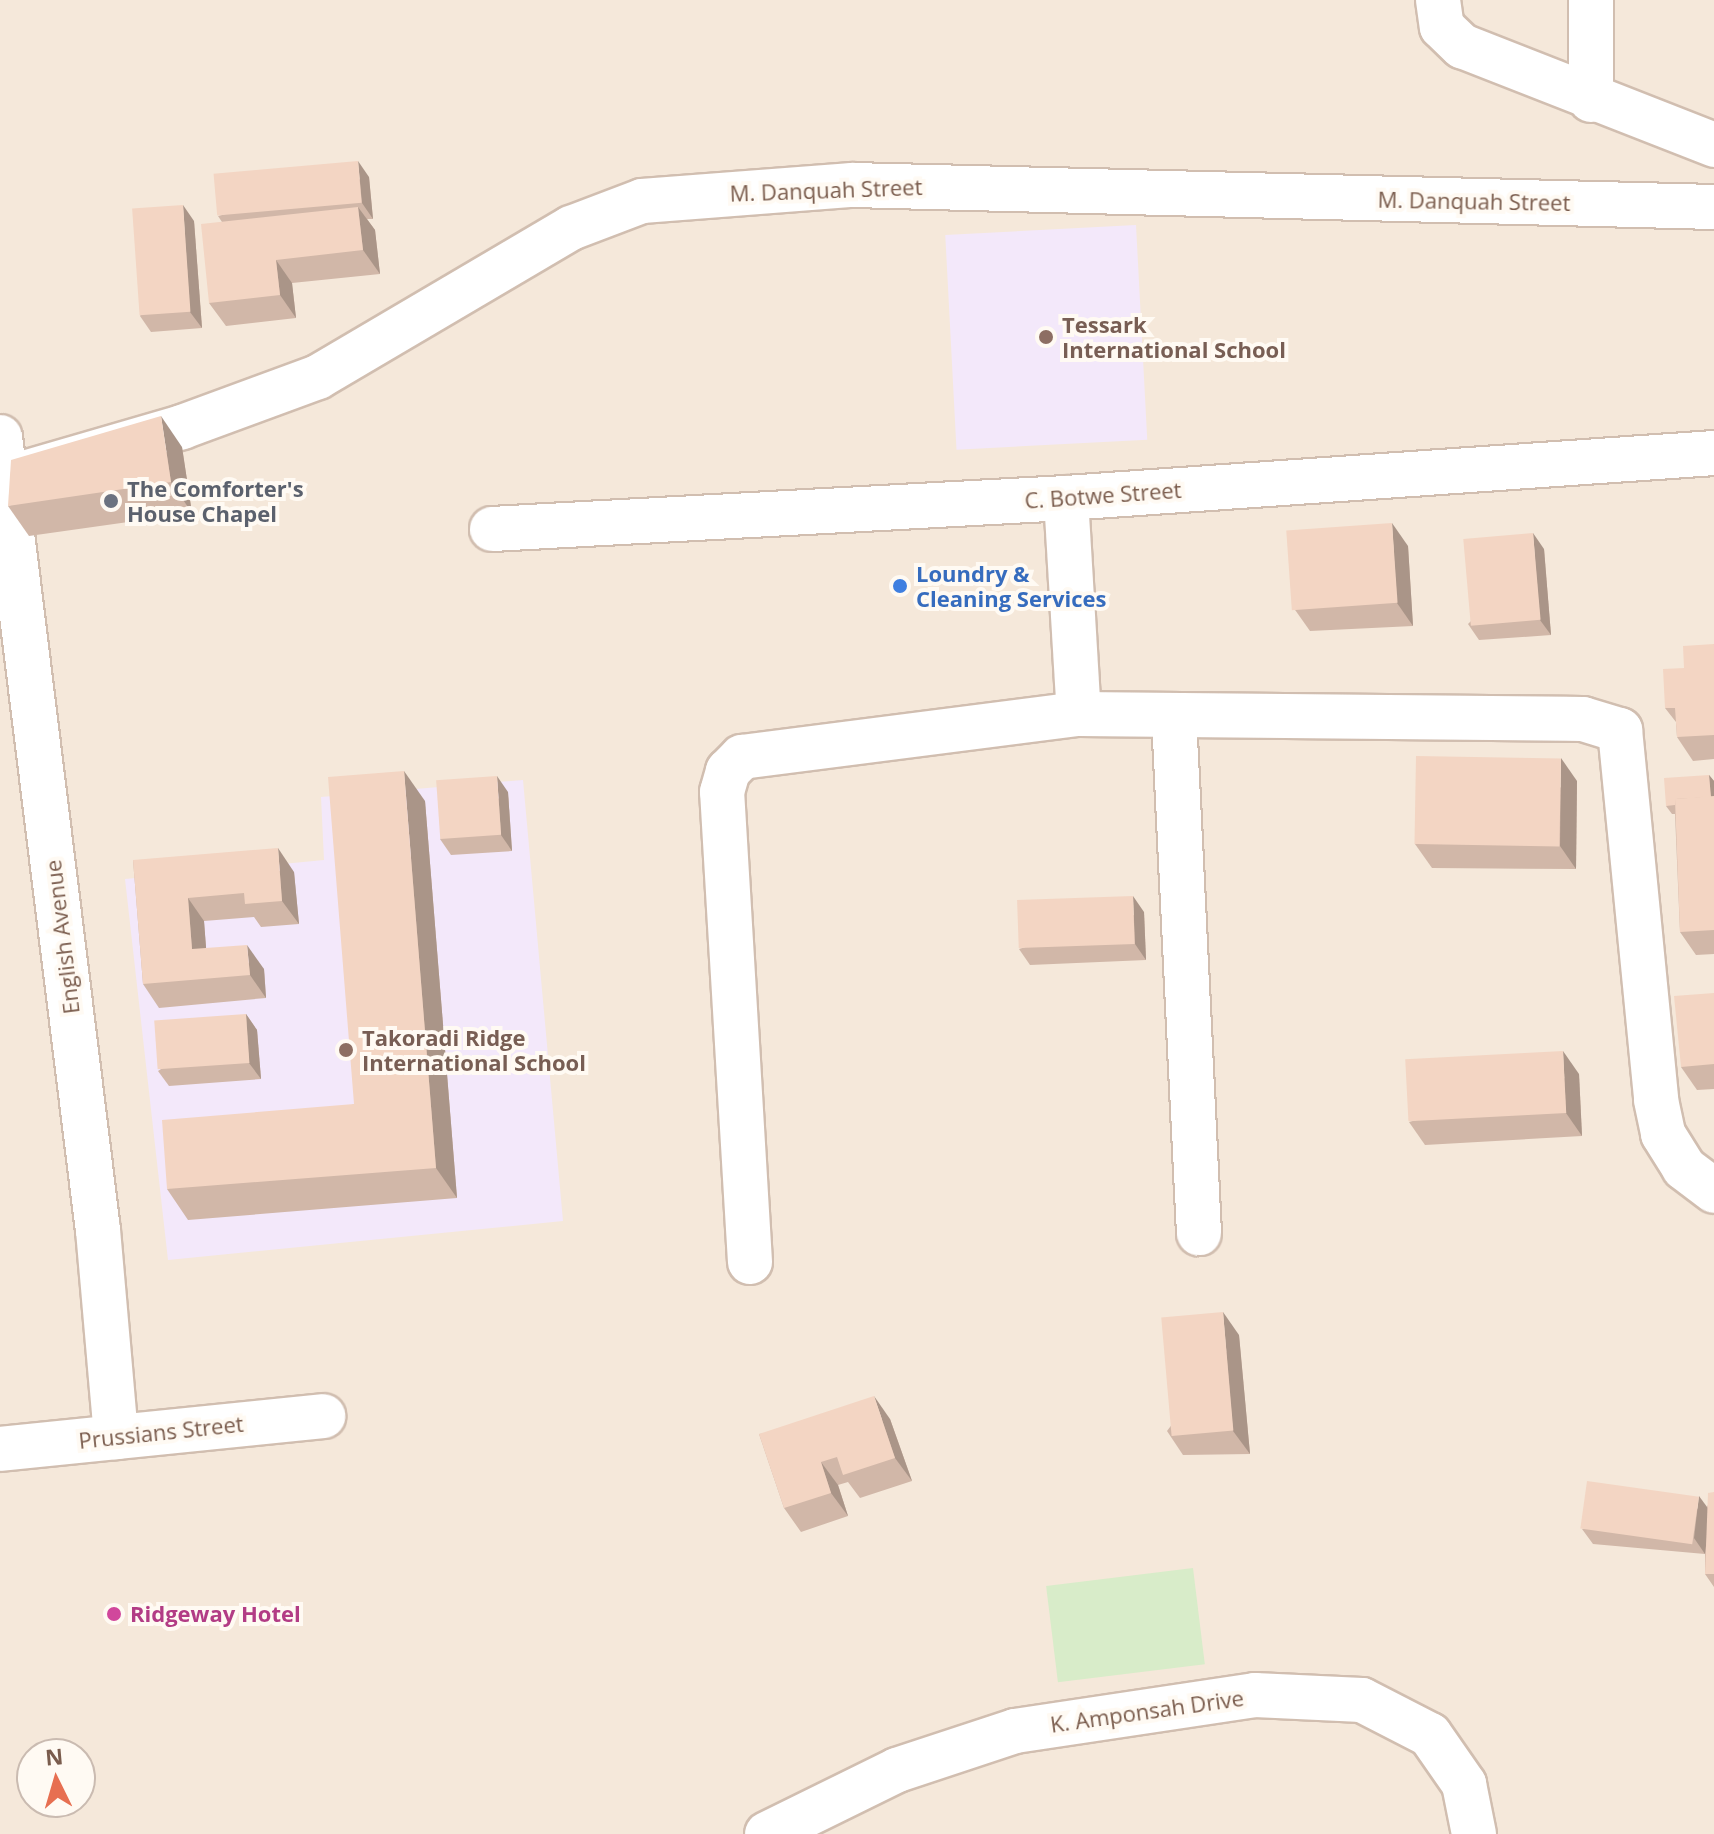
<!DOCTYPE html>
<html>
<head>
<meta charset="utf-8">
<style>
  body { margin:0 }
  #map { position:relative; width:1714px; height:1834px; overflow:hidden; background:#fdf6ec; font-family:"Open Sans",sans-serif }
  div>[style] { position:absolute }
  .residential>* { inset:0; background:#f5e8da }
  .education>* { inset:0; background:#f3e8fa; transform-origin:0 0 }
  .green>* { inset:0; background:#d8ecc9; transform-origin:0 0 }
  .roads { filter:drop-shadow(2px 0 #d1beb0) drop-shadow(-2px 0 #d1beb0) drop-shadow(0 2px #d1beb0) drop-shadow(0 -2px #d1beb0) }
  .minor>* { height:44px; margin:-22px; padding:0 22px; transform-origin:22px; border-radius:22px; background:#fff }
  .wall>* { inset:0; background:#d1b7a8 }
  .shaded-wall>* { inset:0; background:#aa9588 }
  .building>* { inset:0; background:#f3d5c3; transform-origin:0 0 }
  .dots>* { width:22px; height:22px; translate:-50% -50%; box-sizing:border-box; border:4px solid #fffaf3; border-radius:50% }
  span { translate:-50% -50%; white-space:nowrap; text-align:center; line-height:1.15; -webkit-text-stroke:8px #fffaf3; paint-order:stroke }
  .street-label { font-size:22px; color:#7a5c4d }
  .education-label { font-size:22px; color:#785e54; font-weight:700 }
  .left { translate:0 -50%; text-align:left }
  .worship-label { font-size:22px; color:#5b616d; font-weight:700 }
  .shop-label { font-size:22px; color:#366cbe; font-weight:700 }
  .hotel-label { font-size:22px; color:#b23c85; font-weight:700 }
  .north { position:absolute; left:16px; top:1738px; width:80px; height:80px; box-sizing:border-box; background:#fffaf3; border:2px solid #cabbb1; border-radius:50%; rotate:355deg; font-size:22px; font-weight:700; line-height:32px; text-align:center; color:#7a5c4d }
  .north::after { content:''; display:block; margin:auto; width:28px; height:36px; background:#e76f51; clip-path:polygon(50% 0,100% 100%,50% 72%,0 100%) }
</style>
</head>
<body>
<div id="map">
  <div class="residential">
    <i style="clip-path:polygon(evenodd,0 0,1714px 0,1714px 1834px,0 1834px,0 0,32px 1754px,80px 1754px,80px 1802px,32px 1802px,32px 1754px)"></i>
  </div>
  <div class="education">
    <i style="left:1136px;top:225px;width:215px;height:191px;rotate:87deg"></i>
    <i style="clip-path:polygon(523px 780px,563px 1221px,168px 1260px,125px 879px,324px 860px,321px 797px)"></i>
  </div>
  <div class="green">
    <i style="left:1193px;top:1568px;width:97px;height:148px;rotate:83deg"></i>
  </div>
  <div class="roads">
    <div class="minor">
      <i style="left:1438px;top:0;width:27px;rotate:82deg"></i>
      <i style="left:1442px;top:27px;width:28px;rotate:44deg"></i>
      <i style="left:1462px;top:46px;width:271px;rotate:21.4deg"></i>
      <i style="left:1591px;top:100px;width:100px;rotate:-90deg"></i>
      <i style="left:0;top:437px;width:799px;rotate:82.96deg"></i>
      <i style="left:98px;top:1230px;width:208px;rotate:85deg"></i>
      <i style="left:0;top:480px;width:190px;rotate:-16.2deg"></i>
      <i style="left:182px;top:427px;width:145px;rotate:-20.2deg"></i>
      <i style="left:318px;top:377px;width:294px;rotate:-30.5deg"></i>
      <i style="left:571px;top:228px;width:76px;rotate:-20.8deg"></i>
      <i style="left:642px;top:201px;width:211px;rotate:-4.4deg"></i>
      <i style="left:852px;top:185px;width:862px;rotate:1.46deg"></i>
      <i style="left:1066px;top:498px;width:216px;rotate:86.6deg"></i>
      <i style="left:492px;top:529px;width:575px;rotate:-3.09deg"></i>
      <i style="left:1066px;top:498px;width:650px;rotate:-3.97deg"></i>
      <i style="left:1174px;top:717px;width:517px;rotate:87.23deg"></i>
      <i style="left:750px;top:1262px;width:471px;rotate:-93.4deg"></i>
      <i style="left:722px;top:792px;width:22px;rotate:-74deg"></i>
      <i style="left:728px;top:771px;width:20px;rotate:-45deg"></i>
      <i style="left:742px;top:757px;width:340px;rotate:-7.3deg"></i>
      <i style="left:1079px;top:714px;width:504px;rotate:0.57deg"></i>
      <i style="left:1583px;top:719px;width:39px;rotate:17deg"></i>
      <i style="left:1620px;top:730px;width:372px;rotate:84.4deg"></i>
      <i style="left:1656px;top:1100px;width:35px;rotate:78deg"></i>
      <i style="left:1663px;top:1134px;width:40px;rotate:58deg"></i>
      <i style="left:1684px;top:1168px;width:38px;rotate:37deg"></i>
      <i style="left:0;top:1449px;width:325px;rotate:-5.8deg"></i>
      <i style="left:767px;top:1834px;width:145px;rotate:-26.2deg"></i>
      <i style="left:897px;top:1770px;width:124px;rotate:-18.3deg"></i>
      <i style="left:1015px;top:1731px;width:243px;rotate:-8.5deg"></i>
      <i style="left:1255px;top:1695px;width:107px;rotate:2.7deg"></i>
      <i style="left:1362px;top:1700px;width:76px;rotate:27.2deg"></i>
      <i style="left:1430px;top:1735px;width:60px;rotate:55.2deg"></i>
      <i style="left:1464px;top:1784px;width:51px;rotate:78.7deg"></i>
    </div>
  </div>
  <div class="wall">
    <i style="clip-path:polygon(369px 177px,373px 219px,367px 219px,375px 230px,380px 274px,292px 283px,296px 318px,226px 326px,209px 303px,222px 222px,218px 216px)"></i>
    <i style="clip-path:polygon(194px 221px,202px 328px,151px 332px,140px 316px)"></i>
    <i style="clip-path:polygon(182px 447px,192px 513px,29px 536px,8px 506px)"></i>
    <i style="clip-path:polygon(1408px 546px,1413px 626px,1310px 631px,1293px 607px)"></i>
    <i style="clip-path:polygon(1544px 549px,1551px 635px,1479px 640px,1468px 624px)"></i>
    <i style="clip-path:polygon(1714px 644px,1714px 759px,1693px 761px,1677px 737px,1676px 722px,1665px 708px,1684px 668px)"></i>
    <i style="clip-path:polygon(1709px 775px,1714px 781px,1714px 954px,1696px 955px,1680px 932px,1675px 814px,1672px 814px,1666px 806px)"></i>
    <i style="clip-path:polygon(1577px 781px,1576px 869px,1432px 868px,1415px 844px)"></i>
    <i style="clip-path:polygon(508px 792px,512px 851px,451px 855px,440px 839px)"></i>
    <i style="clip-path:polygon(425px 801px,457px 1198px,188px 1220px,167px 1189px,354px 1104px)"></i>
    <i style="clip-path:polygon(133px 860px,294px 872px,299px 924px,261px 927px,254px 917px,204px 921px,206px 948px,264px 969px,266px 998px,159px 1008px,143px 984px)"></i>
    <i style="clip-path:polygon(1144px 912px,1146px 960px,1030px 965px,1019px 949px)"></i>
    <i style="clip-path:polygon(1714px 993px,1714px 1089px,1697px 1090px,1681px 1067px)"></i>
    <i style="clip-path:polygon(246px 1014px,257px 1030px,261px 1079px,169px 1086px,158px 1071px)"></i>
    <i style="clip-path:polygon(1579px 1074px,1582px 1136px,1425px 1145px,1409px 1122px)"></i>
    <i style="clip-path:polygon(1239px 1335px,1250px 1454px,1183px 1455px,1167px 1431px)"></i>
    <i style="clip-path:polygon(890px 1419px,912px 1481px,860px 1498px,848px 1482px,838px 1485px,848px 1516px,801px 1532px,784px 1508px,759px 1434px)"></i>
    <i style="clip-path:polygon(1714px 1492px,1714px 1587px,1705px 1574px,1705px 1554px,1593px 1544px,1582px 1529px,1707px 1507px)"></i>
  </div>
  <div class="shaded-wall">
    <i style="clip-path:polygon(358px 161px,369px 177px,373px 219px,362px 203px)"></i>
    <i style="clip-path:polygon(183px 205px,194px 221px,202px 328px,190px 312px)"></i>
    <i style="clip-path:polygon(358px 207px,375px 230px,380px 274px,363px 250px)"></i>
    <i style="clip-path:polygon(276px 260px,292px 283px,296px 318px,280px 295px)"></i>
    <i style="clip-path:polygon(161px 416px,182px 447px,192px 513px,171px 482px)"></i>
    <i style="clip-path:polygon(1392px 523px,1408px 546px,1413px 626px,1397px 603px)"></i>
    <i style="clip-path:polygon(1533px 533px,1544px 549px,1551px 635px,1540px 620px)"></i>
    <i style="clip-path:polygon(1561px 758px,1577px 781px,1576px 869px,1560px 846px)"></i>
    <i style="clip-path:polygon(404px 771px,425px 801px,457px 1198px,436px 1168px)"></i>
    <i style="clip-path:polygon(1709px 775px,1714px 781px,1714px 807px,1711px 803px)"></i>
    <i style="clip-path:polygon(497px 776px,508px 792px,512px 851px,501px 835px)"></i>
    <i style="clip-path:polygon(278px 848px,294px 872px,299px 924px,282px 901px)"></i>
    <i style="clip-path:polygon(1133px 896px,1144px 912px,1146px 960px,1135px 944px)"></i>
    <i style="clip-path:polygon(188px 898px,204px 921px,208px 973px,192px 949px)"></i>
    <i style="clip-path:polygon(247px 945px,264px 969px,266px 998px,250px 975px)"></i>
    <i style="clip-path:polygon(246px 1014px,257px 1030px,261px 1079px,249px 1063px)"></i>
    <i style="clip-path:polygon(1563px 1051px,1579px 1074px,1582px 1136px,1566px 1113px)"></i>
    <i style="clip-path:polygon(1223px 1312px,1239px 1335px,1250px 1454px,1233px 1431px)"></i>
    <i style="clip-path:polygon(874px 1396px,890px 1419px,912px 1481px,895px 1458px)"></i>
    <i style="clip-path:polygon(821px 1462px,838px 1485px,848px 1516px,831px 1493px)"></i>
    <i style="clip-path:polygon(1699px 1496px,1710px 1511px,1705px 1554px,1694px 1538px)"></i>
  </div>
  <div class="building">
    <i style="left:358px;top:161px;width:42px;height:145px;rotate:85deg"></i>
    <i style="left:183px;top:205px;width:107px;height:51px;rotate:86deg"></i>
    <i style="clip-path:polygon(358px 207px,363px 250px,276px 260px,280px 295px,209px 303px,201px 224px)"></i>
    <i style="clip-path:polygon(161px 416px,171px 482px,8px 506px,11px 460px)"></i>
    <i style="left:1392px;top:523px;width:80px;height:106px;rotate:86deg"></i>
    <i style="left:1533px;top:533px;width:87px;height:70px;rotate:85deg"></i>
    <i style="clip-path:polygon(1714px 644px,1714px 735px,1677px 737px,1675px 708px,1665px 708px,1663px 669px,1684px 668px,1683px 646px)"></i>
    <i style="left:1416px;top:756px;width:145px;height:88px;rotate:1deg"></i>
    <i style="clip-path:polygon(404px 771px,436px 1168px,167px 1189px,162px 1120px,354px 1104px,328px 777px)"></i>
    <i style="clip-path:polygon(1709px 775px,1711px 797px,1675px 799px,1675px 805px,1666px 806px,1664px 778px)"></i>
    <i style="left:497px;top:776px;width:59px;height:61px;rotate:86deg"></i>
    <i style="clip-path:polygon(1714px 796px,1714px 930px,1680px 932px,1675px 799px)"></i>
    <i style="clip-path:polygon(278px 848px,282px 901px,245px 904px,244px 893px,188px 898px,192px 949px,247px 945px,250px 975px,143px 984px,133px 860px)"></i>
    <i style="left:1133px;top:896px;width:48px;height:116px;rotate:88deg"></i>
    <i style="clip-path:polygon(1714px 993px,1714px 1064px,1681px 1067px,1674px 996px)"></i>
    <i style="left:246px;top:1014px;width:49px;height:92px;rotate:86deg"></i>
    <i style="left:1563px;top:1051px;width:62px;height:158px;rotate:87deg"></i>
    <i style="left:1223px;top:1312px;width:119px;height:62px;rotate:85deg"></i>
    <i style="clip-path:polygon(874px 1396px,895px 1458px,843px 1475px,837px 1457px,821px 1462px,831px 1493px,784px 1508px,759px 1434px)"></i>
    <i style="left:1587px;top:1481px;width:113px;height:48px;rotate:8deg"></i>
    <i style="clip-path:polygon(1714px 1492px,1714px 1574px,1705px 1574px,1708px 1493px)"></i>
  </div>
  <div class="dots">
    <i style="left:1046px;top:337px;background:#8d6e63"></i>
    <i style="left:111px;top:501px;background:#6b7280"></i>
    <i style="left:900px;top:586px;background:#3f7fe0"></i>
    <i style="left:346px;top:1050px;background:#8d6e63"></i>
    <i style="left:114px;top:1614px;background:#d1479c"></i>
  </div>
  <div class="street-label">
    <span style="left:826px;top:190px;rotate:-2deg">M. Danquah Street</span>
    <span style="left:1474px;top:201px;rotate:1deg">M. Danquah Street</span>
    <span style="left:1103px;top:495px;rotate:-4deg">C. Botwe Street</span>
    <span style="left:62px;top:937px;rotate:-97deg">English Avenue</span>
    <span style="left:161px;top:1432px;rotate:-6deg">Prussians Street</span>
    <span style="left:1147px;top:1711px;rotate:-8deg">K. Amponsah Drive</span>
  </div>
  <div class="education-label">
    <span class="left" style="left:1062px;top:337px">Tessark<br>International School</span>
    <span class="left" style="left:362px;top:1050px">Takoradi Ridge<br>International School</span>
  </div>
  <div class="worship-label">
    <span class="left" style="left:127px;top:501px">The Comforter's<br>House Chapel</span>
  </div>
  <div class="shop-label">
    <span class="left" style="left:916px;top:586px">Loundry &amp;<br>Cleaning Services</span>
  </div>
  <div class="hotel-label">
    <span class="left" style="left:130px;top:1614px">Ridgeway Hotel</span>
  </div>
  <div class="north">N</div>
</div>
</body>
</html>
